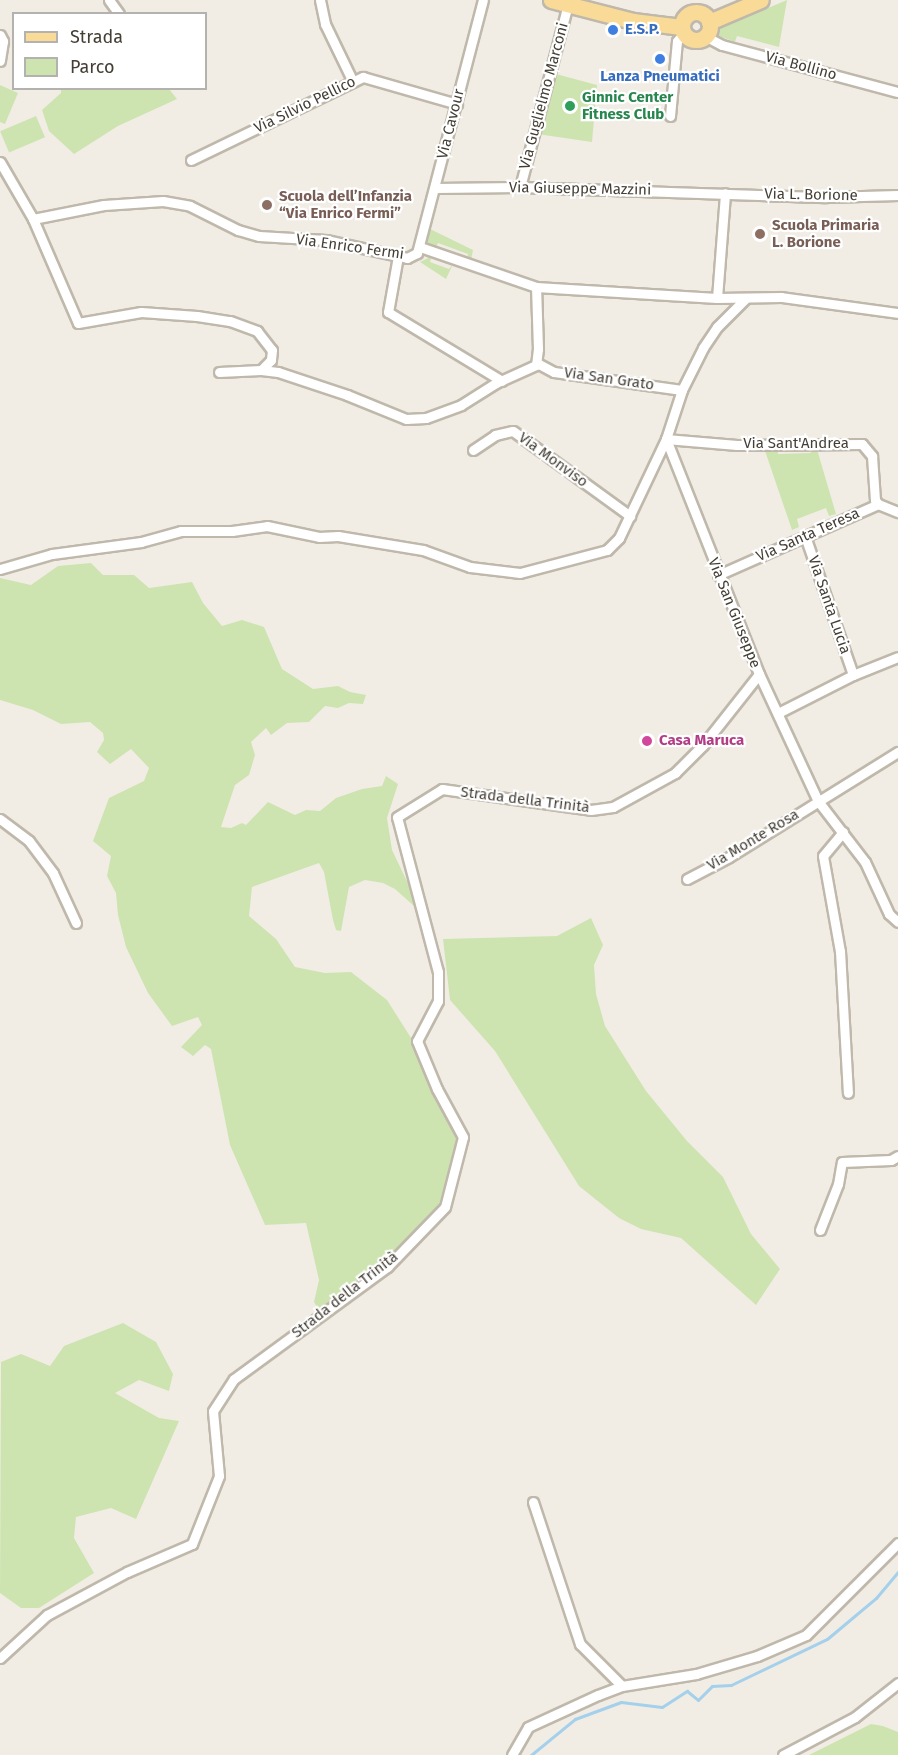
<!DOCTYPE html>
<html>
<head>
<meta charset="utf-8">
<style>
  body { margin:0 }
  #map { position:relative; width:898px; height:1755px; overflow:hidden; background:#f1ede5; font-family:"Fira Sans",sans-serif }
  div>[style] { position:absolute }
  .green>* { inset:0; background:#cde4b0; transform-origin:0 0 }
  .stream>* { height:3px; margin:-1.5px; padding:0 1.5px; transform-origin:1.5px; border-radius:1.5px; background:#a4d0ec }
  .roads { filter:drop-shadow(2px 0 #bfb8ab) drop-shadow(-2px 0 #bfb8ab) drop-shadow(0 2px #bfb8ab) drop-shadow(0 -2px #bfb8ab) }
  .minor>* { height:9px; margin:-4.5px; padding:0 4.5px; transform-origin:4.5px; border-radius:4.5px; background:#fff }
  .primary>* { height:15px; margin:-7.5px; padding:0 7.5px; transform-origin:7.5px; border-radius:7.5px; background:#f9db97 }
  .primary>.ring { margin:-7.5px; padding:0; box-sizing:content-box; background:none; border:15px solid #f9db97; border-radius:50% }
  .dots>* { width:16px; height:16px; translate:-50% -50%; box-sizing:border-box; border:3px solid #fff; border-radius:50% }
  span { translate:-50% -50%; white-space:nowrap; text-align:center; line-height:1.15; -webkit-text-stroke:4.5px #fff; paint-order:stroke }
  .shop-label { font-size:15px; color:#366cbe; font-weight:700 }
  .left { translate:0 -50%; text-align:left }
  .street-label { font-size:15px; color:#443e35 }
  .leisure-label { font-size:15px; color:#27864d; font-weight:700 }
  .education-label { font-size:15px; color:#785e54; font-weight:700 }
  .hotel-label { font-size:15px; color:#b23c85; font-weight:700 }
  .legend { position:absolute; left:12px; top:12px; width:195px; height:78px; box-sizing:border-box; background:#fff; border:2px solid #b4b2ae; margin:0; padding:8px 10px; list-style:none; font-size:18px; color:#443e35 }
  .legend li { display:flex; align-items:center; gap:12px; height:30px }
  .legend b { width:30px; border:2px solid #b4b2ae }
</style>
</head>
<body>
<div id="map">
  <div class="green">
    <i style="clip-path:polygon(787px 0,779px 47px,737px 36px,735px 42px,719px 36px,718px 31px,720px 28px)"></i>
    <i style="clip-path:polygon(556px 74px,597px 85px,592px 142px,537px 134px)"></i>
    <i style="clip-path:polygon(0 85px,18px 93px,5px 124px,0 122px)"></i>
    <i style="clip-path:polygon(61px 89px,169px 89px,177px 99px,118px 126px,74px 154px,49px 131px,42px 110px,61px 93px)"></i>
    <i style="left:36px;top:116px;width:23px;height:39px;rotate:67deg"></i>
    <i style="clip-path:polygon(428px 228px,473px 250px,471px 260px,467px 259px,468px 254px,438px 243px,436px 248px,430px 246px,427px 241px)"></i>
    <i style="clip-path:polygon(432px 256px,430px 262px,449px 269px,453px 264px,446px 279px,420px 262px)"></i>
    <i style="clip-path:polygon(812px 446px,816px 446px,836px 514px,829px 516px,826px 508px,797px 519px,799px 527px,792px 530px,764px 448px,778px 447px,778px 454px,811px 453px)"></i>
    <i style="clip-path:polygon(91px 563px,103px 575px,134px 575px,149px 588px,192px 582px,203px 603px,222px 626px,242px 620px,264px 627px,282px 669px,313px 689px,338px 686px,350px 692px,366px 695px,363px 704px,349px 703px,338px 708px,325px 706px,309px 722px,287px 723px,271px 735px,266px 728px,251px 742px,255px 755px,249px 775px,235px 785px,221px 827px,231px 828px,242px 823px,246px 825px,268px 802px,295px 815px,306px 810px,320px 811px,336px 798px,362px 789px,382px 786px,386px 776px,398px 784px,387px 818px,392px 850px,414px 896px,414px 906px,395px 889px,383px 883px,365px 880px,349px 887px,341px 931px,336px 930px,333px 920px,324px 872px,319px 863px,252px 887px,249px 916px,276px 939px,295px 967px,325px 973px,351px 972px,387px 1000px,413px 1041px,425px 1070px,458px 1119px,459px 1140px,438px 1208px,408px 1251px,320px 1312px,314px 1302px,319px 1280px,306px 1223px,265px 1225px,230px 1145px,211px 1049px,205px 1045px,193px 1056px,181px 1047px,202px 1025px,198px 1017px,172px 1026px,148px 993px,126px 947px,118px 915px,116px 893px,107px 876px,111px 856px,93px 841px,109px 798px,144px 781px,149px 768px,131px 749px,110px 764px,97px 752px,104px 740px,103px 733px,90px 722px,61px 724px,33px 710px,0 700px,0 578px,31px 585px,58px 566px)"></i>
    <i style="clip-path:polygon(591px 918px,603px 945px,594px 965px,596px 994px,605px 1026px,646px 1091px,687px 1141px,723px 1177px,751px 1234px,780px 1269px,756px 1305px,681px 1238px,641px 1229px,619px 1218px,579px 1186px,495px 1051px,450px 1000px,443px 939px,557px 936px)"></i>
    <i style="clip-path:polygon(123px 1323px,156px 1342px,173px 1374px,169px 1391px,139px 1380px,115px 1393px,159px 1418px,179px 1421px,136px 1519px,111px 1508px,76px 1517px,74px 1538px,94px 1573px,39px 1608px,21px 1608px,0 1593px,1px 1362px,21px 1354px,50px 1366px,64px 1346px)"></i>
    <i style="clip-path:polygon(871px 1724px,883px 1726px,898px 1732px,898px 1755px,809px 1755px)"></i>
  </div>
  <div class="stream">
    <i style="left:531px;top:1755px;width:57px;rotate:-39.3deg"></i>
    <i style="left:575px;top:1719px;width:49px;rotate:-20.3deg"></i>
    <i style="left:621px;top:1702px;width:41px;rotate:7deg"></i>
    <i style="left:662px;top:1707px;width:30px;rotate:-33deg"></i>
    <i style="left:687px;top:1691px;width:14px;rotate:39deg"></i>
    <i style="left:698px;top:1700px;width:20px;rotate:-45deg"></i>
    <i style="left:712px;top:1686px;width:19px;rotate:-3deg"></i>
    <i style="left:731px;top:1685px;width:106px;rotate:-25.6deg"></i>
    <i style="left:827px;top:1639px;width:64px;rotate:-39.9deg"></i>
    <i style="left:876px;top:1598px;width:34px;rotate:-50deg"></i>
  </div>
  <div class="roads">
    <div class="minor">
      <i style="left:109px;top:0;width:17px;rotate:54deg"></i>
      <i style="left:320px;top:0;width:25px;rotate:78deg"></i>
      <i style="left:325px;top:24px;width:64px;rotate:64.2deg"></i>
      <i style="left:0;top:35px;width:7px;rotate:63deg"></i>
      <i style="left:3px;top:41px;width:20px;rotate:99deg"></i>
      <i style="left:705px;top:36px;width:19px;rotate:28deg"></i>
      <i style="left:722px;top:45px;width:182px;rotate:15deg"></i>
      <i style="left:670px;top:116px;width:75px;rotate:-84.7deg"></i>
      <i style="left:677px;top:41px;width:11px;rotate:-49deg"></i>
      <i style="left:191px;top:160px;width:191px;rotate:-25.8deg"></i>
      <i style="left:363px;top:77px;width:98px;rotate:16deg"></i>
      <i style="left:0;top:162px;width:66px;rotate:59.9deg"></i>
      <i style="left:33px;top:219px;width:113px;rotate:66.6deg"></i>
      <i style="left:78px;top:323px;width:64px;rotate:-9.9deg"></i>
      <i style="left:141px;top:312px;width:56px;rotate:4.1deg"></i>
      <i style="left:197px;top:316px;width:33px;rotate:9deg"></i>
      <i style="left:230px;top:321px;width:29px;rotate:20deg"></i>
      <i style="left:257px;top:331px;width:24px;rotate:52deg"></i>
      <i style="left:272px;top:350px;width:10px;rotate:96deg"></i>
      <i style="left:271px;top:360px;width:14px;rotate:135deg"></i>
      <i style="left:261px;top:370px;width:42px;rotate:177.3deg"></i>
      <i style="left:520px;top:187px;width:189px;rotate:-75.3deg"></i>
      <i style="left:435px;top:188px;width:85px;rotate:-0.7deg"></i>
      <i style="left:520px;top:187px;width:306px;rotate:1.9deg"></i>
      <i style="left:826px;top:197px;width:72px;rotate:-1.6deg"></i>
      <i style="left:33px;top:219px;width:72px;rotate:-11.2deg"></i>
      <i style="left:104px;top:205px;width:59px;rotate:-3.9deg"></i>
      <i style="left:163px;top:201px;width:27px;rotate:10deg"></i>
      <i style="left:190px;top:206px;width:54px;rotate:26.6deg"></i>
      <i style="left:238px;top:230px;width:22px;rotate:16deg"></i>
      <i style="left:259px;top:236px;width:67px;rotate:3.4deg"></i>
      <i style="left:326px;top:240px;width:83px;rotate:12.5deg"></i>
      <i style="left:407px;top:258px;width:11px;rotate:-27deg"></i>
      <i style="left:417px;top:253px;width:261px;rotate:-75.4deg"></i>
      <i style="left:420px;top:247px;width:123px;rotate:19deg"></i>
      <i style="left:536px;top:287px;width:181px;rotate:3.5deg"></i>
      <i style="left:717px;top:298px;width:64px;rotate:-0.9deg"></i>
      <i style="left:781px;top:297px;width:118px;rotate:7.8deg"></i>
      <i style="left:398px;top:256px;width:57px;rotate:100.1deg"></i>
      <i style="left:388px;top:312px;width:133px;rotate:31.2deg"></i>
      <i style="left:717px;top:298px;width:105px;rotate:-85.6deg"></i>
      <i style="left:746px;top:298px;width:41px;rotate:135deg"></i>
      <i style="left:717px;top:327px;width:25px;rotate:124deg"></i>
      <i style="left:703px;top:348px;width:47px;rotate:116.6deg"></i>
      <i style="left:682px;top:390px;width:52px;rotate:108.1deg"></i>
      <i style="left:666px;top:439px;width:253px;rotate:68.4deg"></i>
      <i style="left:759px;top:674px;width:140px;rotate:65.1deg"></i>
      <i style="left:818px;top:801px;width:77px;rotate:52.4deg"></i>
      <i style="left:865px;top:862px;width:57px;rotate:65.2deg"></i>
      <i style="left:889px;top:914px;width:12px;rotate:42deg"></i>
      <i style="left:537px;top:363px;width:19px;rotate:28deg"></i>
      <i style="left:554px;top:372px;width:129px;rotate:8deg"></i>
      <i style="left:261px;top:370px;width:17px;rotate:7deg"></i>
      <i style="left:278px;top:372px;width:73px;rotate:18.4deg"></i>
      <i style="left:347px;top:395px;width:64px;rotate:22.1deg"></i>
      <i style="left:406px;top:419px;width:20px;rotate:-3deg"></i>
      <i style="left:426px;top:418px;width:37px;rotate:-20deg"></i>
      <i style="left:461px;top:405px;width:41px;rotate:-32.2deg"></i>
      <i style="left:496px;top:383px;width:44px;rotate:-24.2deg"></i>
      <i style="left:536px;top:365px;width:16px;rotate:-83deg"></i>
      <i style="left:538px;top:349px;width:62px;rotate:-91.8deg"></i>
      <i style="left:473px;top:450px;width:27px;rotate:-34deg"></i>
      <i style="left:495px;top:435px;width:18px;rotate:-13deg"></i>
      <i style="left:513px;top:431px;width:145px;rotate:36deg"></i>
      <i style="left:805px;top:536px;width:147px;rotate:70.9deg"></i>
      <i style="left:0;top:569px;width:54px;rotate:-16.1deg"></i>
      <i style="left:52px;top:554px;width:90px;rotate:-7.7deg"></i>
      <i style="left:141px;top:542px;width:41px;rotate:-15.4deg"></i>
      <i style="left:181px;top:531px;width:51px"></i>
      <i style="left:232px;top:531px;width:35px;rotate:-8deg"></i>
      <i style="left:267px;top:526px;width:53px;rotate:11.9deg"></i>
      <i style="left:319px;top:537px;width:19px;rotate:-3deg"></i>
      <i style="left:338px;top:536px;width:86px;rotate:9.4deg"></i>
      <i style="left:423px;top:550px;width:50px;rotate:19.9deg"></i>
      <i style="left:470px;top:567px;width:50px;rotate:6.8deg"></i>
      <i style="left:520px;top:573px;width:90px;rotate:-14.8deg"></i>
      <i style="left:607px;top:550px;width:17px;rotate:-45deg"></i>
      <i style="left:619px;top:538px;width:110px;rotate:-64.6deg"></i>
      <i style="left:666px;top:439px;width:71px;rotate:4.8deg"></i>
      <i style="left:737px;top:445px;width:125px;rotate:-0.5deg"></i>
      <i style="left:862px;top:444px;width:16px;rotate:50deg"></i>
      <i style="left:872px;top:456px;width:44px;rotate:86.1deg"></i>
      <i style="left:875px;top:500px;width:5px;rotate:53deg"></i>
      <i style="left:718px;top:575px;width:175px;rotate:-23.9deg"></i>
      <i style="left:878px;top:504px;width:22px;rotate:22deg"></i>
      <i style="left:778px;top:713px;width:84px;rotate:-26.9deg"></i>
      <i style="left:853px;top:675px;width:48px;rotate:-21.8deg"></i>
      <i style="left:0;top:819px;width:36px;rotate:37deg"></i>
      <i style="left:29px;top:841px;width:40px;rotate:53deg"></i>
      <i style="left:53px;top:873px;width:55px;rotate:65.3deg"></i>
      <i style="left:843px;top:832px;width:31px;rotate:130deg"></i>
      <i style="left:823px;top:856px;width:97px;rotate:79.9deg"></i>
      <i style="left:840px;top:951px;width:142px;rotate:86.8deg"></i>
      <i style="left:687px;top:879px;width:47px;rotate:-27.6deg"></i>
      <i style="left:729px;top:857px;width:199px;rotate:-31.9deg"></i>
      <i style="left:820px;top:1230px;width:49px;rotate:-68.6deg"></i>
      <i style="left:838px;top:1184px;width:22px;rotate:-80deg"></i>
      <i style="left:842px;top:1162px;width:49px;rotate:-2.3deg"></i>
      <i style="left:891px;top:1160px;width:8px;rotate:-30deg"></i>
      <i style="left:533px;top:1502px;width:150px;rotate:71.7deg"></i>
      <i style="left:580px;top:1644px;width:59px;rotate:45deg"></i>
      <i style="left:0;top:1658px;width:64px;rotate:-42.5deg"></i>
      <i style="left:47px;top:1615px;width:91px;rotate:-28.3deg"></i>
      <i style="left:127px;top:1572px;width:71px;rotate:-23.3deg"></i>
      <i style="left:192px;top:1544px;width:73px;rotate:-68.3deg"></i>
      <i style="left:219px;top:1476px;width:65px;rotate:-95.3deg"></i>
      <i style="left:213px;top:1411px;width:38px;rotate:-57deg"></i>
      <i style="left:234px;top:1379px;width:190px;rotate:-36.2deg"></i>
      <i style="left:387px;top:1267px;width:83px;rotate:-46deg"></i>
      <i style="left:445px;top:1207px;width:72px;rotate:-75.6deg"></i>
      <i style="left:463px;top:1137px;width:55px;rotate:-118.4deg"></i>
      <i style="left:437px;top:1089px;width:52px;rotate:-112.6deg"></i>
      <i style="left:417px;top:1041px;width:45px;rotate:-62.3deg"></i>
      <i style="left:438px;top:1001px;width:29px;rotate:-90deg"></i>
      <i style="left:438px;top:972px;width:160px;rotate:-104.8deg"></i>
      <i style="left:397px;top:817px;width:53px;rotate:-31.9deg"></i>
      <i style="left:442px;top:789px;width:150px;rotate:8deg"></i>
      <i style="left:591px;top:810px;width:22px;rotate:-8deg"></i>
      <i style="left:613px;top:807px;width:71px;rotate:-28.7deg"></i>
      <i style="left:675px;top:773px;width:40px;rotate:-45deg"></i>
      <i style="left:703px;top:745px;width:90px;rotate:-51.7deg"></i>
      <i style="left:512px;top:1755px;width:32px;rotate:-60deg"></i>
      <i style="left:528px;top:1727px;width:77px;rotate:-24.6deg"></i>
      <i style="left:598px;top:1695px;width:26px;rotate:-21deg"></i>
      <i style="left:622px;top:1686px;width:75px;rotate:-9.2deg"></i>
      <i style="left:696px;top:1674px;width:64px;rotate:-16.4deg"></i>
      <i style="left:757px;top:1656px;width:53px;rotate:-23.2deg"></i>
      <i style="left:806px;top:1635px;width:130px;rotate:-45deg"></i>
      <i style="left:783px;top:1755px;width:81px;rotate:-27.8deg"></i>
      <i style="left:855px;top:1717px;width:55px;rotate:-38.3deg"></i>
    </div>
    <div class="primary">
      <i style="left:551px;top:0;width:85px;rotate:14.4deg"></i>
      <i style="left:633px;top:21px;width:49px;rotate:7deg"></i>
      <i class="ring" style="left:682px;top:12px;width:13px;height:13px"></i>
      <i style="left:709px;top:22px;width:56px;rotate:-22.9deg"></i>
    </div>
  </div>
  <div class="dots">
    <i style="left:613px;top:30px;background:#3f7fe0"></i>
    <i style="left:660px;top:59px;background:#3f7fe0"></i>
    <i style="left:570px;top:106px;background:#2e9e5b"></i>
    <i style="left:267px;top:205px;background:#8d6e63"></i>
    <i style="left:760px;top:234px;background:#8d6e63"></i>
    <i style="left:647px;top:741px;background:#d1479c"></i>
  </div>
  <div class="shop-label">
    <span class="left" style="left:625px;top:30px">E.S.P.</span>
    <span style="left:660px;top:77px">Lanza Pneumatici</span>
  </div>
  <div class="street-label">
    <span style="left:801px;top:66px;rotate:15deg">Via Bollino</span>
    <span style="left:544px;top:96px;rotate:-75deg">Via Guglielmo Marconi</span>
    <span style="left:305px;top:105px;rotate:-26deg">Via Silvio Pellico</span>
    <span style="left:451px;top:124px;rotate:-76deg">Via Cavour</span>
    <span style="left:580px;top:189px;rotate:1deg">Via Giuseppe Mazzini</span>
    <span style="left:811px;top:195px;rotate:1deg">Via L. Borione</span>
    <span style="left:350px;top:247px;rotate:8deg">Via Enrico Fermi</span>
    <span style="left:609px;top:379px;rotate:8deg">Via San Grato</span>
    <span style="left:796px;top:444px">Via Sant'Andrea</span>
    <span style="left:553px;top:460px;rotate:36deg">Via Monviso</span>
    <span style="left:808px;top:535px;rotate:-24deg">Via Santa Teresa</span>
    <span style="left:829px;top:605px;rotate:71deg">Via Santa Lucia</span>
    <span style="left:734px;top:613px;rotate:68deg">Via San Giuseppe</span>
    <span style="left:525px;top:800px;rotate:7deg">Strada della Trinità</span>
    <span style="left:753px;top:840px;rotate:-31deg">Via Monte Rosa</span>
    <span style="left:345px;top:1295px;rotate:-38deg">Strada della Trinità</span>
  </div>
  <div class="leisure-label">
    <span class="left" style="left:582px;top:106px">Ginnic Center<br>Fitness Club</span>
  </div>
  <div class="education-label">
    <span class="left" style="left:279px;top:205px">Scuola dell’Infanzia<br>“Via Enrico Fermi”</span>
    <span class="left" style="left:772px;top:234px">Scuola Primaria<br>L. Borione</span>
  </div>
  <div class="hotel-label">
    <span class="left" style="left:659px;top:741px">Casa Maruca</span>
  </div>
  <ul class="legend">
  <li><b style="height:8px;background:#f9db97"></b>Strada</li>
  <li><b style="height:16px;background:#cde4b0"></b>Parco</li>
  </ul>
</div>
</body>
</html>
